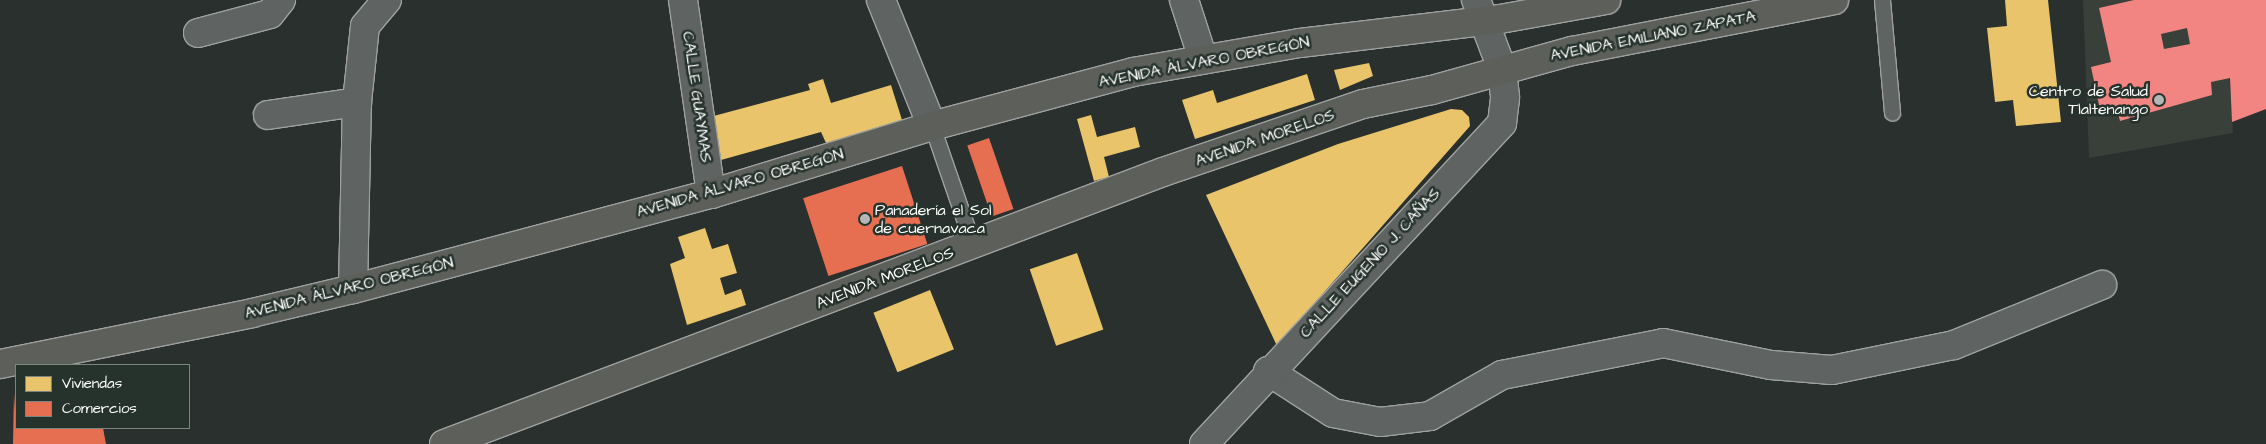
<!DOCTYPE html>
<html>
<head>
<meta charset="utf-8">
<style>
  body { margin:0 }
  #map { position:relative; width:2266px; height:444px; overflow:hidden; background:#29302d; font-family:"Architects Daughter",sans-serif }
  div>[style] { position:absolute }
  .built>* { inset:0; background:#393f39 }
  .homes>* { inset:0; background:#e9c46a; transform-origin:0 0 }
  .shops>* { inset:0; background:#e76f51; transform-origin:0 0 }
  .health>* { inset:0; background:#f28482 }
  .roads { filter:drop-shadow(1px 0 #9fa2a0) drop-shadow(-1px 0 #9fa2a0) drop-shadow(0 1px #9fa2a0) drop-shadow(0 -1px #9fa2a0) }
  .lane>* { height:15px; margin:-7.5px; padding:0 7.5px; transform-origin:7.5px; border-radius:7.5px; background:#5f6362 }
  .street>* { height:28px; margin:-14px; padding:0 14px; transform-origin:14px; border-radius:14px; background:#5f6362 }
  .secondary>* { height:28px; margin:-14px; padding:0 14px; transform-origin:14px; border-radius:14px; background:#5f6362 }
  .primary>* { height:28px; margin:-14px; padding:0 14px; transform-origin:14px; border-radius:14px; background:#5d5f5b }
  .dots>* { width:14px; height:14px; translate:-50% -50%; box-sizing:border-box; border:2px solid #26332d; border-radius:50% }
  span { translate:-50% -50%; white-space:nowrap; text-align:center; line-height:1.15; -webkit-text-stroke:5px #26332d; paint-order:stroke }
  .street-label { font-size:16px; color:#fff }
  .poi-label { font-size:16px; color:#fff }
  .right { translate:-100% -50%; text-align:right }
  .left { translate:0 -50%; text-align:left }
  .legend { position:absolute; left:15px; top:364px; width:175px; height:65px; box-sizing:border-box; background:#26332d; border:1px solid #7d8581; margin:0; padding:6px 9px; list-style:none; font-size:15px; color:#fff }
  .legend li { display:flex; align-items:center; gap:10px; height:25px }
  .legend b { width:25px; border:1px solid #7d8581 }
</style>
</head>
<body>
<div id="map">
  <div class="built">
    <i style="clip-path:polygon(2083px 0,2225px 0,2233px 133px,2089px 158px)"></i>
  </div>
  <div class="homes">
    <i style="clip-path:polygon(2005px 0,2048px 0,2061px 122px,2016px 126px,2013px 100px,1995px 102px,1987px 28px,2007px 26px)"></i>
    <i style="clip-path:polygon(1369px 63px,1373px 76px,1340px 90px,1334px 70px)"></i>
    <i style="clip-path:polygon(1307px 74px,1315px 100px,1195px 139px,1182px 100px,1213px 90px,1217px 103px)"></i>
    <i style="clip-path:polygon(823px 79px,831px 103px,891px 85px,902px 120px,826px 143px,821px 132px,721px 160px,710px 117px,810px 90px,808px 84px)"></i>
    <i style="clip-path:polygon(1451px 109px,1462px 110px,1469px 117px,1470px 126px,1277px 346px,1206px 195px,1338px 144px)"></i>
    <i style="clip-path:polygon(1091px 115px,1097px 137px,1135px 127px,1140px 147px,1104px 157px,1109px 177px,1094px 181px,1077px 119px)"></i>
    <i style="clip-path:polygon(705px 228px,712px 249px,728px 244px,737px 273px,720px 278px,725px 295px,741px 289px,746px 305px,687px 325px,670px 264px,685px 258px,678px 237px)"></i>
    <i style="left:1077px;top:253px;width:81px;height:50px;rotate:71deg"></i>
    <i style="left:930px;top:290px;width:64px;height:61px;rotate:68deg"></i>
  </div>
  <div class="shops">
    <i style="left:989px;top:138px;width:75px;height:23px;rotate:71deg"></i>
    <i style="left:902px;top:166px;width:82px;height:104px;rotate:72deg"></i>
    <i style="clip-path:polygon(14px 393px,16px 428px,103px 428px,106px 444px,13px 444px)"></i>
  </div>
  <div class="health">
    <i style="clip-path:polygon(evenodd,2134px 0,2266px 0,2266px 109px,2232px 122px,2230px 78px,2211px 82px,2212px 95px,2120px 121px,2117px 109px,2101px 114px,2091px 67px,2111px 62px,2099px 8px,2134px 0,2187px 28px,2190px 44px,2164px 49px,2161px 34px,2187px 28px)"></i>
  </div>
  <div class="roads">
    <div class="lane">
      <i style="left:1882px;top:0;width:113px;rotate:84.9deg"></i>
      <i style="left:932px;top:126px;width:126px;rotate:71deg"></i>
    </div>
    <div class="street">
      <i style="left:683px;top:0;width:196px;rotate:81.8deg"></i>
      <i style="left:881px;top:0;width:136px;rotate:68deg"></i>
      <i style="left:1184px;top:0;width:62px;rotate:72.1deg"></i>
      <i style="left:198px;top:33px;width:74px;rotate:-14.8deg"></i>
      <i style="left:270px;top:14px;width:18px;rotate:-52deg"></i>
      <i style="left:268px;top:115px;width:90px;rotate:-8.3deg"></i>
      <i style="left:353px;top:289px;width:187px;rotate:-88.8deg"></i>
      <i style="left:357px;top:102px;width:76px;rotate:-84deg"></i>
      <i style="left:365px;top:26px;width:34px;rotate:-50deg"></i>
      <i style="left:1268px;top:371px;width:77px;rotate:32.9deg"></i>
      <i style="left:1333px;top:413px;width:48px;rotate:10.8deg"></i>
      <i style="left:1380px;top:422px;width:50px;rotate:-6.8deg"></i>
      <i style="left:1430px;top:416px;width:83px;rotate:-29.7deg"></i>
      <i style="left:1502px;top:375px;width:164px;rotate:-11.2deg"></i>
      <i style="left:1663px;top:343px;width:110px;rotate:11.5deg"></i>
      <i style="left:1771px;top:365px;width:61px;rotate:4.7deg"></i>
      <i style="left:1832px;top:370px;width:125px;rotate:-11.6deg"></i>
      <i style="left:1954px;top:345px;width:160px;rotate:-22.1deg"></i>
    </div>
    <div class="secondary">
      <i style="left:1204px;top:444px;width:438px;rotate:-47.1deg"></i>
      <i style="left:1502px;top:123px;width:26px;rotate:-83deg"></i>
      <i style="left:1505px;top:97px;width:28px;rotate:-96deg"></i>
      <i style="left:1502px;top:69px;width:74px;rotate:-110.6deg"></i>
    </div>
    <div class="primary">
      <i style="left:0;top:364px;width:257px;rotate:-11.4deg"></i>
      <i style="left:252px;top:313px;width:104px;rotate:-13.4deg"></i>
      <i style="left:353px;top:289px;width:370px;rotate:-14.9deg"></i>
      <i style="left:711px;top:194px;width:231px;rotate:-17.1deg"></i>
      <i style="left:932px;top:126px;width:208px;rotate:-15deg"></i>
      <i style="left:1133px;top:72px;width:169px;rotate:-9.9deg"></i>
      <i style="left:1300px;top:43px;width:201px;rotate:-6.8deg"></i>
      <i style="left:1500px;top:19px;width:108px;rotate:-10.2deg"></i>
      <i style="left:444px;top:444px;width:769px;rotate:-20.72deg"></i>
      <i style="left:1163px;top:172px;width:211px;rotate:-18.8deg"></i>
      <i style="left:1363px;top:104px;width:70px;rotate:-11.5deg"></i>
      <i style="left:1432px;top:90px;width:145px;rotate:-15.6deg"></i>
      <i style="left:1572px;top:51px;width:267px;rotate:-11deg"></i>
    </div>
  </div>
  <div class="dots">
    <i style="left:2159px;top:100px;background:#b4b7b6"></i>
    <i style="left:865px;top:219px;background:#b4b7b6"></i>
  </div>
  <div class="street-label">
    <span style="left:1653px;top:36px;rotate:-11deg">AVENIDA EMILIANO ZAPATA</span>
    <span style="left:1204px;top:62px;rotate:-11deg">AVENIDA ÁLVARO OBREGÓN</span>
    <span style="left:697px;top:97px;rotate:82deg">CALLE GUAYMAS</span>
    <span style="left:1265px;top:138px;rotate:-19deg">AVENIDA MORELOS</span>
    <span style="left:740px;top:183px;rotate:-16deg">AVENIDA ÁLVARO OBREGÓN</span>
    <span style="left:1370px;top:263px;rotate:-47deg">CALLE EUGENIO J. CAÑAS</span>
    <span style="left:885px;top:278px;rotate:-21deg">AVENIDA MORELOS</span>
    <span style="left:349px;top:288px;rotate:-14deg">AVENIDA ÁLVARO OBREGÓN</span>
  </div>
  <div class="poi-label">
    <span class="right" style="left:2148px;top:100px">Centro de Salud<br>Tlaltenango</span>
    <span class="left" style="left:875px;top:219px">Panadería el Sol<br>de cuernavaca</span>
  </div>
  <ul class="legend">
  <li><b style="height:14px;background:#e9c46a"></b>Viviendas</li>
  <li><b style="height:14px;background:#e76f51"></b>Comercios</li>
  </ul>
</div>
</body>
</html>
